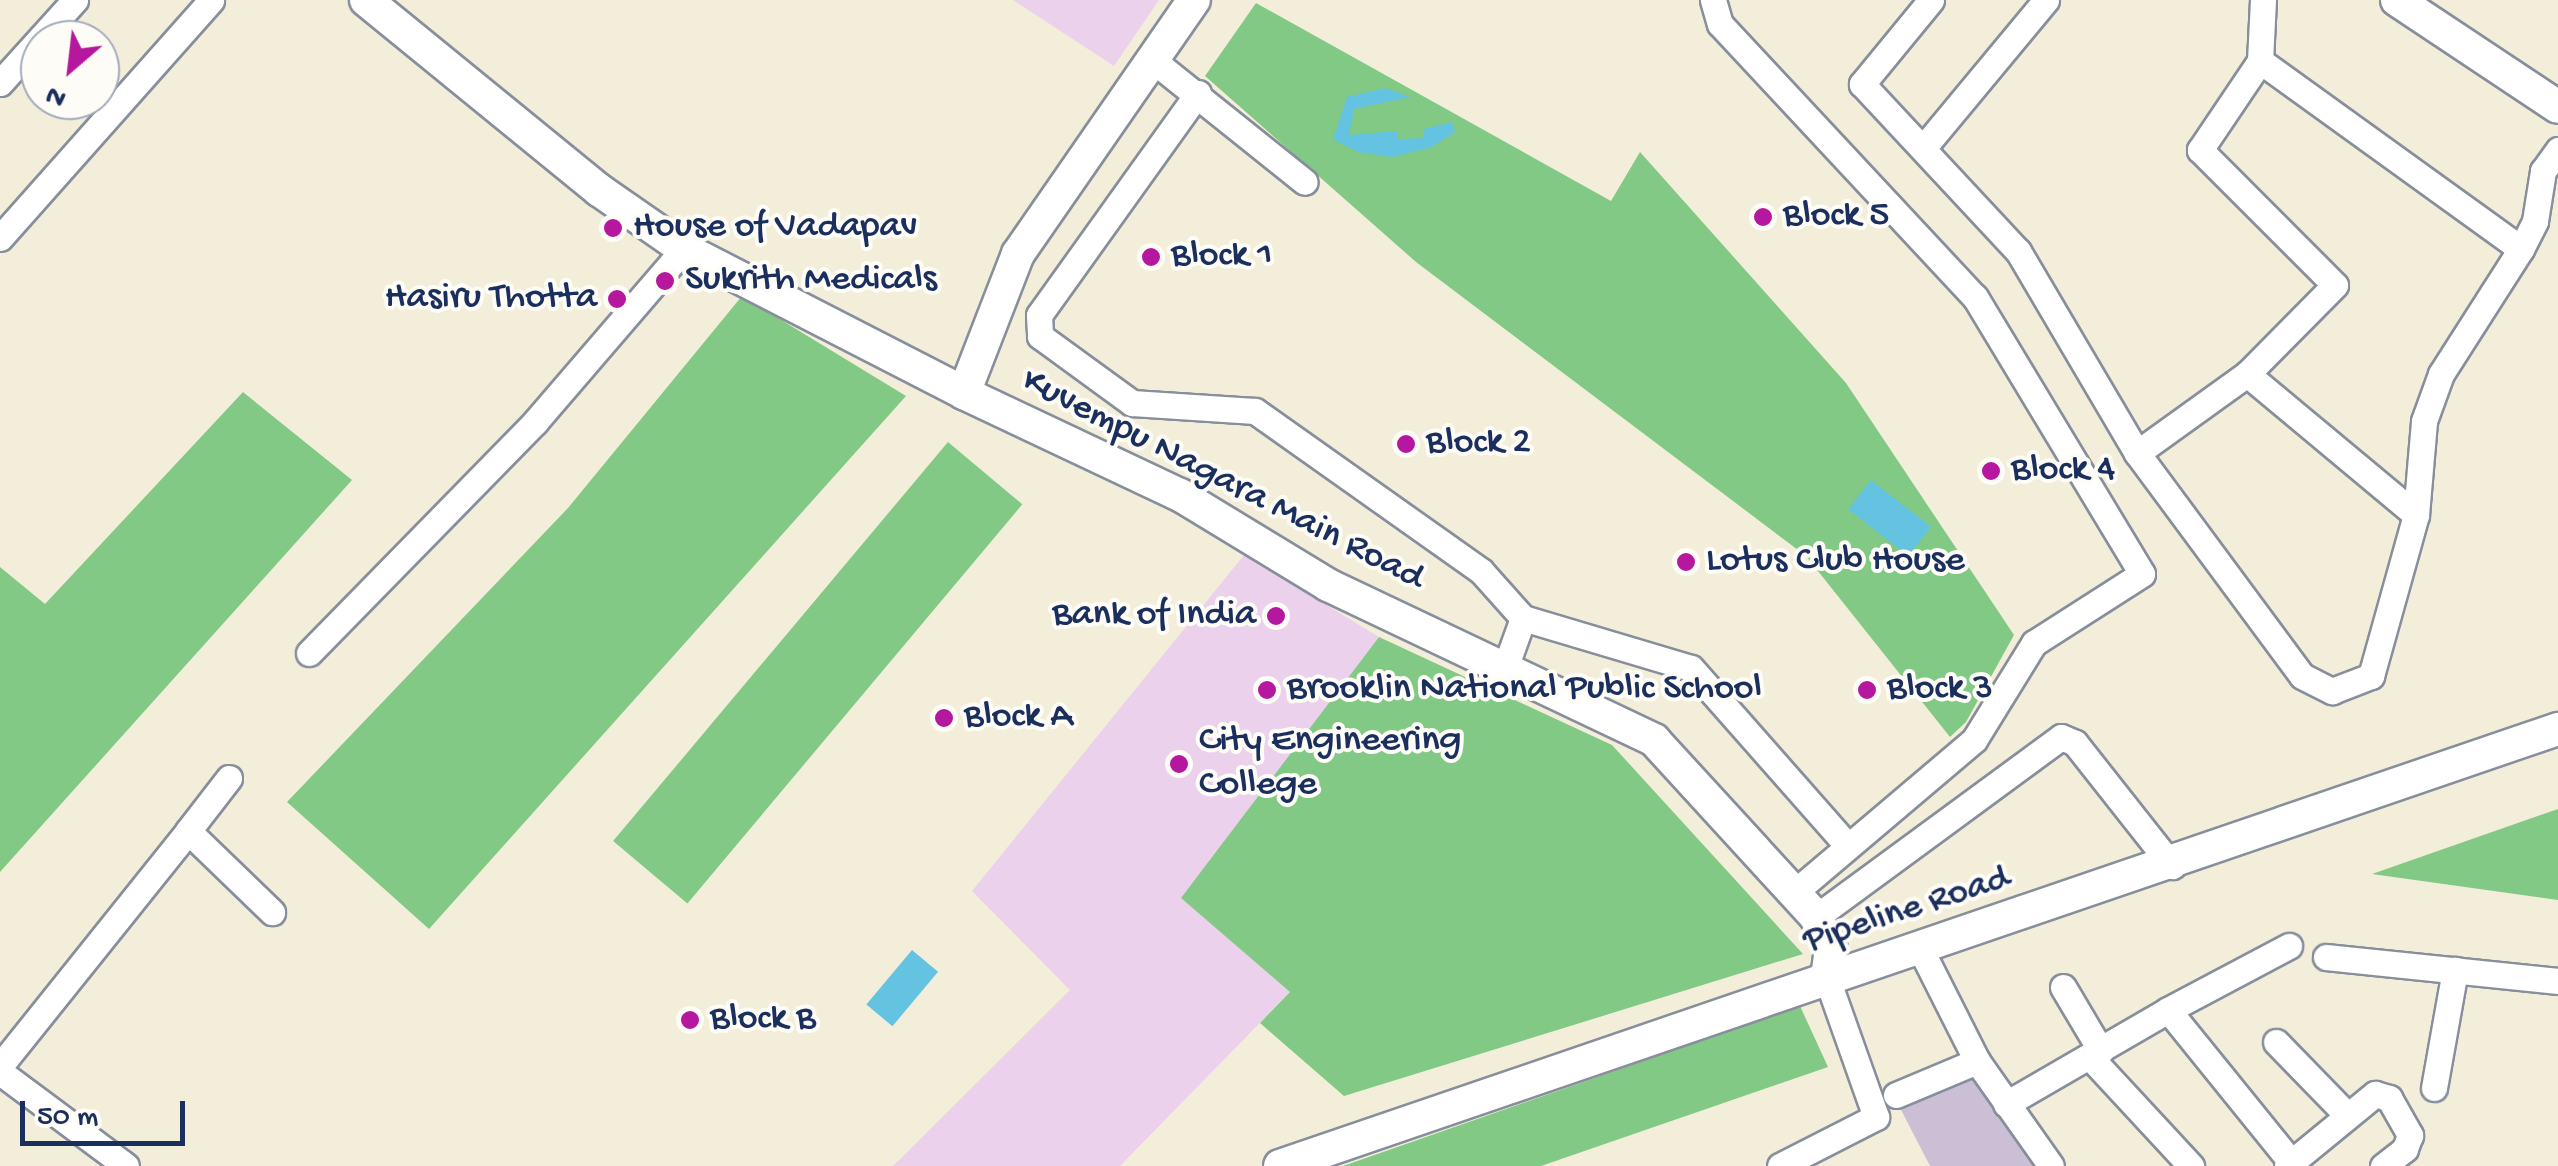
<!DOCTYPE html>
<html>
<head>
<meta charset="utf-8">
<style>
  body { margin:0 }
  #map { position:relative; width:2558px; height:1166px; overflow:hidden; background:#f3eeda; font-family:"Gochi Hand",sans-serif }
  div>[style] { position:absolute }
  .built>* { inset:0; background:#ebd1eb }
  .industrial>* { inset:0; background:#cbbfd5 }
  .green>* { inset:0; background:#82c985; transform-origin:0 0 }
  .water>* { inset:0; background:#63c3e1; transform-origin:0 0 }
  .roads { filter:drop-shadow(2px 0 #878e9c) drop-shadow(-2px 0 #878e9c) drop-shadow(0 2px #878e9c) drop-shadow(0 -2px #878e9c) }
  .street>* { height:25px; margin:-12.5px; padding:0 12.5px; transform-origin:12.5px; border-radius:12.5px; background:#fff }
  .secondary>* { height:32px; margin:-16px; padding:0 16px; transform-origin:16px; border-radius:16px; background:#fff }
  .dots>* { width:28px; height:28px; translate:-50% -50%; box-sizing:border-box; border:5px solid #fdfcf7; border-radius:50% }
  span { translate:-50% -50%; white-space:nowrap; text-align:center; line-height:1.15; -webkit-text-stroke:8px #fdfcf7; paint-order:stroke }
  .poi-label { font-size:38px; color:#1b2f5e }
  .left { translate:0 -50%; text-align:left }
  .right { translate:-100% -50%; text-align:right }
  .street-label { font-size:38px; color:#1b2f5e }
  .north { position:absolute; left:20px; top:20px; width:100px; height:100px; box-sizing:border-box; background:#fdfcf7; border:2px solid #a3aaba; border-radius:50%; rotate:208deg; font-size:28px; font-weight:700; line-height:40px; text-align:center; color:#1b2f5e }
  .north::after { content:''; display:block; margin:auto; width:35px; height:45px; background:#b5179e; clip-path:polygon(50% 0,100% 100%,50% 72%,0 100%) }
  .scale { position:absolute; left:20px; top:1101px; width:165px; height:45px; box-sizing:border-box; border:5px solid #1b2f5e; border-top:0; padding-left:12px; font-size:30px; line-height:35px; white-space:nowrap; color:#1b2f5e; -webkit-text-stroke:8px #fdfcf7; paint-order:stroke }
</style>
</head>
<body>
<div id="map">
  <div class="built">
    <i style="clip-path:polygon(1013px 0,1159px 0,1114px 66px)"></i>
    <i style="clip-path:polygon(1244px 555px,1379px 637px,1182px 898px,1290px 992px,1120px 1166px,893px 1166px,1070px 990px,972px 891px)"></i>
  </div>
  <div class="industrial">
    <i style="clip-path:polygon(1973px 1059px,2040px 1166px,1930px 1166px,1898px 1104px)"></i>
  </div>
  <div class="green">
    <i style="clip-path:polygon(1256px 3px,1611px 201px,1640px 152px,1846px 383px,2014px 635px,1966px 722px,1950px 737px,1806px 556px,1416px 262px,1205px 76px)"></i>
    <i style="clip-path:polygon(742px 296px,906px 396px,429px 929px,287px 802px,568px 508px)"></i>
    <i style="clip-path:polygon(243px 392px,352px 480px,0 872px,0 567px,45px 604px)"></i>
    <i style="left:948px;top:442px;width:97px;height:521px;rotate:40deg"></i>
    <i style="clip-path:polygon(1379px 637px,1612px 745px,1803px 954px,1344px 1096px,1260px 1023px,1290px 992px,1181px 898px)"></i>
    <i style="clip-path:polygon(2558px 809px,2558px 900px,2372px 874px)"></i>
    <i style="clip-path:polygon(1800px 1006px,1828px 1067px,1541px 1166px,1343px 1166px)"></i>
  </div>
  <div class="water">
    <i style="clip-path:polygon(1385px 88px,1410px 97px,1354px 109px,1349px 135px,1397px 131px,1398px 139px,1424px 138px,1424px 129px,1452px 122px,1455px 132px,1432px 147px,1392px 157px,1358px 152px,1333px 139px,1347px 97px)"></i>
    <i style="left:1871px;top:480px;width:76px;height:37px;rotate:38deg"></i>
    <i style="left:912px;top:950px;width:34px;height:71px;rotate:40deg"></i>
  </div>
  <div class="roads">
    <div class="street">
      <i style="left:1713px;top:0;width:25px;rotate:74deg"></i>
      <i style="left:1720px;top:24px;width:374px;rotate:47deg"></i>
      <i style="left:1975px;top:297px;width:323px;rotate:58.9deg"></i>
      <i style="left:2142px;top:574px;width:128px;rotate:147.4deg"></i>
      <i style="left:2034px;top:643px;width:114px;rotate:121.7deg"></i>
      <i style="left:1974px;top:740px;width:233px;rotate:139.7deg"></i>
      <i style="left:1931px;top:0;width:109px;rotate:129.4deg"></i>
      <i style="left:1862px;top:84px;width:229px;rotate:47deg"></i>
      <i style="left:2018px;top:251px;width:234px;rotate:59.5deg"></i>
      <i style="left:2137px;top:453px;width:135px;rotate:-35.7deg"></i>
      <i style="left:2247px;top:374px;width:125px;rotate:-45.3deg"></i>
      <i style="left:2335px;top:285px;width:191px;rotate:-135deg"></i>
      <i style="left:2200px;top:150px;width:107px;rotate:-56deg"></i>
      <i style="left:2260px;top:61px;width:61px;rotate:-87.2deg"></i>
      <i style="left:1150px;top:58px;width:198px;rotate:38.7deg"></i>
      <i style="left:0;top:83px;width:112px;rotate:-47.9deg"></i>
      <i style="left:1198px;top:93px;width:273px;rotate:125.6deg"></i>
      <i style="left:1039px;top:315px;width:21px;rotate:87deg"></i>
      <i style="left:1040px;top:336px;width:114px;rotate:36.1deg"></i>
      <i style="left:1132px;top:403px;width:123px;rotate:3.7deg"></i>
      <i style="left:1255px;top:411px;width:277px;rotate:35.3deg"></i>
      <i style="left:1481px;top:571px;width:63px;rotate:48.2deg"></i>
      <i style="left:1523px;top:618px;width:175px;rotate:16.6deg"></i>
      <i style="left:1691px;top:668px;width:236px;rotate:48.6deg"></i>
      <i style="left:1924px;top:147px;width:191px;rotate:-50.3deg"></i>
      <i style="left:0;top:238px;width:318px;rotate:-48.4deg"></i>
      <i style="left:2521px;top:249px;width:31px;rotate:-63deg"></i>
      <i style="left:2535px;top:221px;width:51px;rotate:-80.9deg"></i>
      <i style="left:2543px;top:171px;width:26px;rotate:-54deg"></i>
      <i style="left:2247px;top:374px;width:220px;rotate:39.8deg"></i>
      <i style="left:2137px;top:453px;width:277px;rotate:53.5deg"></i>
      <i style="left:2302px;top:676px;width:34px;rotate:27deg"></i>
      <i style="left:2332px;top:691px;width:42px;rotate:-21deg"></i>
      <i style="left:2371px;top:676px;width:167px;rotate:-74.4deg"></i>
      <i style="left:2416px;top:515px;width:94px;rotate:-85.1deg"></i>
      <i style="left:2424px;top:421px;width:50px;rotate:-70.1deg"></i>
      <i style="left:2441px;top:374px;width:148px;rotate:-57.4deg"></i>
      <i style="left:2521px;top:249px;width:322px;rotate:-144.2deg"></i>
      <i style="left:309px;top:653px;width:323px;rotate:-45.6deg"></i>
      <i style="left:535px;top:422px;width:228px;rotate:-49.3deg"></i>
      <i style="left:1505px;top:668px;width:53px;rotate:-70.2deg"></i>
      <i style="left:229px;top:778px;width:67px;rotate:127.7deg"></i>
      <i style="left:188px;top:831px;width:117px;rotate:44deg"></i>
      <i style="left:1816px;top:917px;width:304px;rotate:-36.3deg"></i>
      <i style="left:2061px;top:737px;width:15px;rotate:23deg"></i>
      <i style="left:2075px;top:743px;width:157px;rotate:51.7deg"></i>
      <i style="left:1921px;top:950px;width:124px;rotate:63.2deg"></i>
      <i style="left:1977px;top:1061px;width:128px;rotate:54.8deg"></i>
      <i style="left:2326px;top:957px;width:233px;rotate:5.9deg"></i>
      <i style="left:2063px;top:987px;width:74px;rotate:59.3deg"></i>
      <i style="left:2168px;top:1010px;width:137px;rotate:-27.9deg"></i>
      <i style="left:2276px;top:1042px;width:103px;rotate:45.8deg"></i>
      <i style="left:2090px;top:1057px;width:149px;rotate:47.2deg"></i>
      <i style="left:0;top:1066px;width:301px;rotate:-51.3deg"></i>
      <i style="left:0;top:1072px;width:157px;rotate:36.7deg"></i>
      <i style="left:2434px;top:1088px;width:120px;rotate:-79.9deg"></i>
      <i style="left:1896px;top:1095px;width:88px;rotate:-22.8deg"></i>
      <i style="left:2006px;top:1104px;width:187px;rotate:-30.1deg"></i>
      <i style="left:2168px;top:1010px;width:196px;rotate:51deg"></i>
      <i style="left:1780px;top:1166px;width:108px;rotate:-27deg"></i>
      <i style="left:1876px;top:1117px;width:146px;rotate:-109.5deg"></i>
      <i style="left:2287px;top:1166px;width:114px;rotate:-39.3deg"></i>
      <i style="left:2375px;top:1094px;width:15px;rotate:16deg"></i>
      <i style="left:2389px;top:1098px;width:43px;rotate:60.4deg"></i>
      <i style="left:2410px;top:1135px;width:15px;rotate:110deg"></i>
      <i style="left:2405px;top:1149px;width:28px;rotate:142deg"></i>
    </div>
    <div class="secondary">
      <i style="left:366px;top:0;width:301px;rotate:39.2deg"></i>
      <i style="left:599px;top:190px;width:103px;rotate:34.8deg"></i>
      <i style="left:684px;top:249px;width:315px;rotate:27.2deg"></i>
      <i style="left:964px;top:393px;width:239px;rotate:25.3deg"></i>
      <i style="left:1180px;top:495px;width:173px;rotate:31.3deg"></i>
      <i style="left:1328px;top:585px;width:361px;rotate:25.4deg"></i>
      <i style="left:1654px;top:740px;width:240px;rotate:47.5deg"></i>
      <i style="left:1816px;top:917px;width:35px;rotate:65deg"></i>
      <i style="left:1831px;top:949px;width:30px;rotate:98deg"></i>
      <i style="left:2397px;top:0;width:193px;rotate:33.6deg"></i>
      <i style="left:964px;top:393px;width:149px;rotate:-68.8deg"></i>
      <i style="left:1018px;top:254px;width:309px;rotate:-55.3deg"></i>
      <i style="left:1280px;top:1166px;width:1351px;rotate:-18.88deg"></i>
    </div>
  </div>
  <div class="dots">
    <i style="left:1763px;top:217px;background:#b5179e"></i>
    <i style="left:613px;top:228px;background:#b5179e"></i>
    <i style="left:1151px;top:257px;background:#b5179e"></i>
    <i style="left:665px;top:281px;background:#b5179e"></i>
    <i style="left:617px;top:299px;background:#b5179e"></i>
    <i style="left:1406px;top:444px;background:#b5179e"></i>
    <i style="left:1991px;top:471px;background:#b5179e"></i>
    <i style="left:1686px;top:562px;background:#b5179e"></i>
    <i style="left:1276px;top:616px;background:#b5179e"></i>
    <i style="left:1267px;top:690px;background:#b5179e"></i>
    <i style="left:1867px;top:690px;background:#b5179e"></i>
    <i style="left:944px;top:718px;background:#b5179e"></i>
    <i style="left:1179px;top:764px;background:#b5179e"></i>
    <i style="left:690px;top:1020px;background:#b5179e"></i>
  </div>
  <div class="poi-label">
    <span class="left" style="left:1783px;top:217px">Block 5</span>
    <span class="left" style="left:633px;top:228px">House of Vadapav</span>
    <span class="left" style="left:1171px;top:257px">Block 1</span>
    <span class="left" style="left:685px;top:281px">Sukrith Medicals</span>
    <span class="right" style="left:597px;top:299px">Hasiru Thotta</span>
    <span class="left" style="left:1426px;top:444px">Block 2</span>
    <span class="left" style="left:2011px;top:471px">Block 4</span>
    <span class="left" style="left:1706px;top:562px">Lotus Club House</span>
    <span class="right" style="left:1256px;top:616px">Bank of India</span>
    <span class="left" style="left:1287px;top:690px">Brooklin National Public School</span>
    <span class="left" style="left:1887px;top:690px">Block 3</span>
    <span class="left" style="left:964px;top:718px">Block A</span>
    <span class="left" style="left:1199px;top:764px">City Engineering<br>College</span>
    <span class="left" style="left:710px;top:1020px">Block B</span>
  </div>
  <div class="street-label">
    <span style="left:1222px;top:481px;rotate:27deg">Kuvempu Nagara Main Road</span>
    <span style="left:1907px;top:911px;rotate:-18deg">Pipeline Road</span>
  </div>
  <div class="north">N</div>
  <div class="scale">50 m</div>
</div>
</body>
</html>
